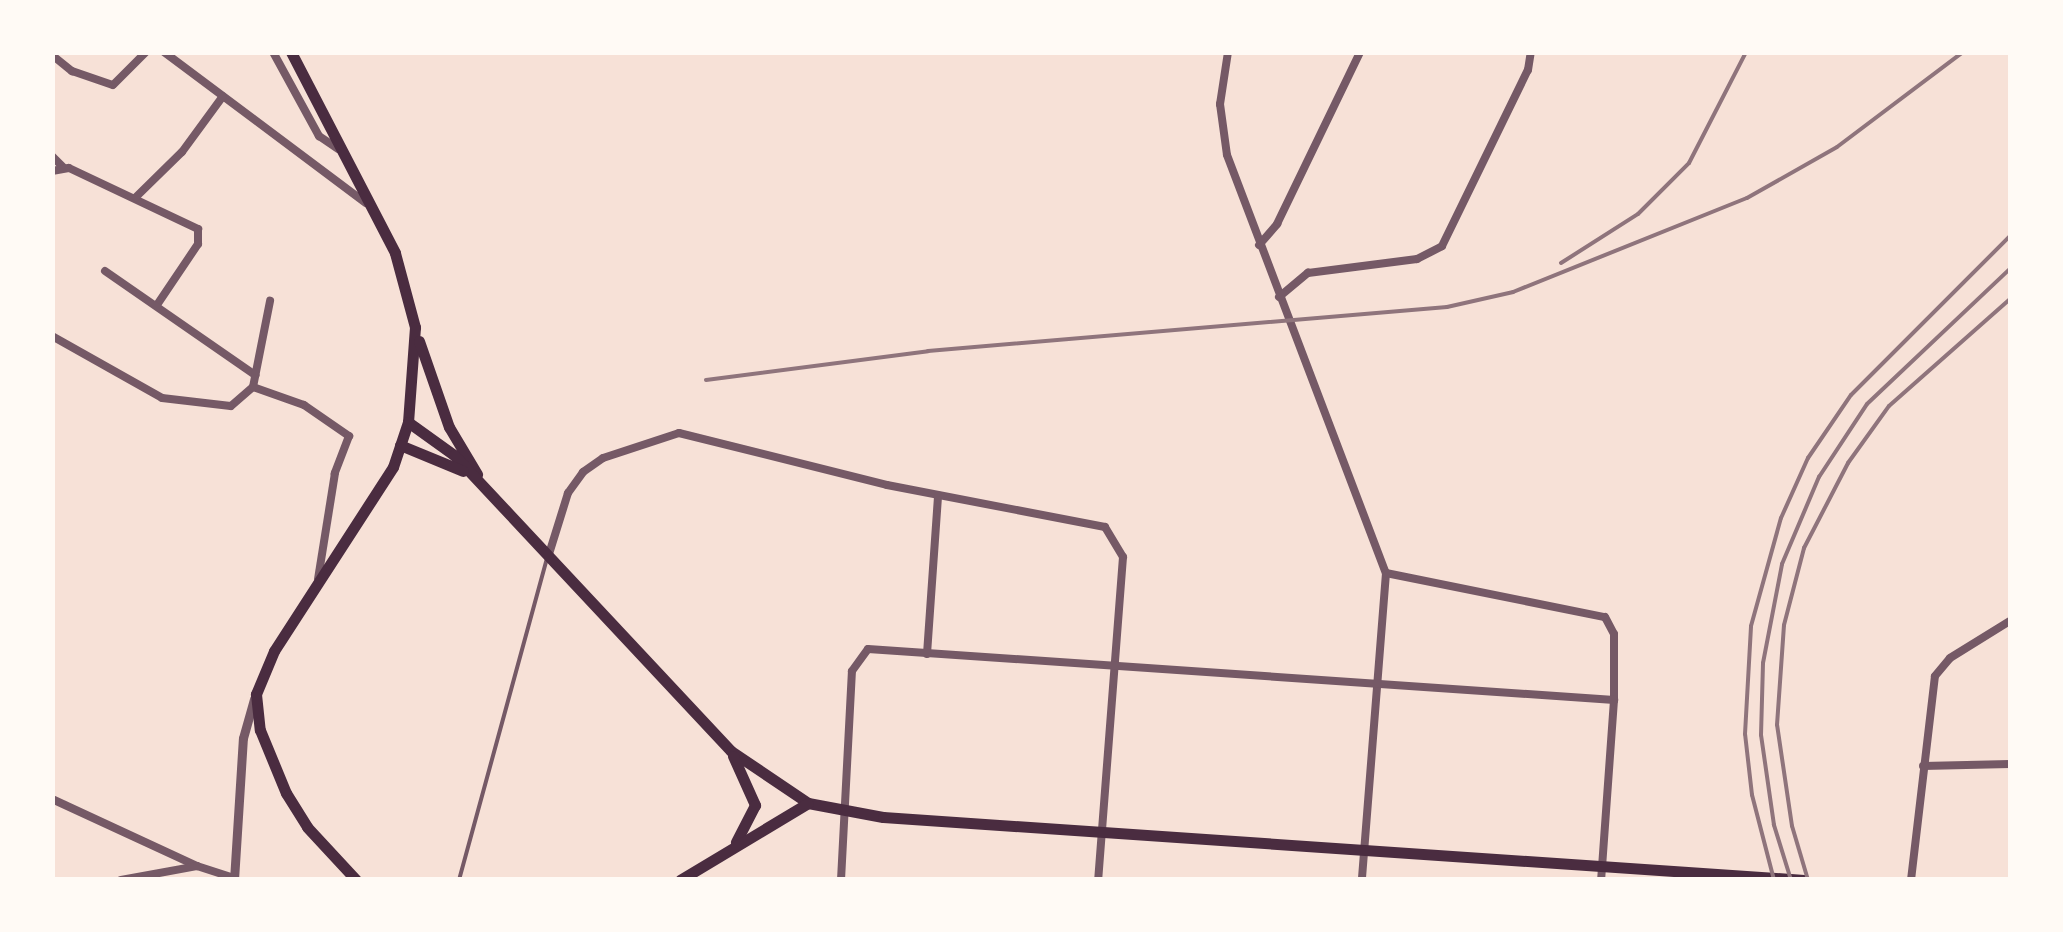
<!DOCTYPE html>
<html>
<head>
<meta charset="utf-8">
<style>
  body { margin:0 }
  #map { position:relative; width:2063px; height:932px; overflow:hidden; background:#f7e1d7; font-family:"Fira Sans Condensed",sans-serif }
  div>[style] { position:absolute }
  .service>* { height:4px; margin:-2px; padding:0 2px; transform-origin:2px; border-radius:2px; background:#755966 }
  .minor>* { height:8px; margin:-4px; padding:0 4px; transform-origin:4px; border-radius:4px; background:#755966 }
  .tertiary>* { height:9px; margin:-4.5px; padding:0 4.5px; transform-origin:4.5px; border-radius:4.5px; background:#755966 }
  .primary>* { height:11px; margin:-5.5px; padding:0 5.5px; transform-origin:5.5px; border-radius:5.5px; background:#4a2c40 }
  .rail>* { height:4px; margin:-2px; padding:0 2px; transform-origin:2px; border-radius:2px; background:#8f747c }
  span { translate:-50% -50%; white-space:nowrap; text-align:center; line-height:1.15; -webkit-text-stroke:10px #fffaf5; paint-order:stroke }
  .frame { position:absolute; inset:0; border:55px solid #fffaf5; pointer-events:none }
</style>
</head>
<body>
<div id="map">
  <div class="service">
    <i style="left:459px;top:880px;width:334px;rotate:-74.7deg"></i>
  </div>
  <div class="minor">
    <i style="left:164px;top:52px;width:252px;rotate:36.8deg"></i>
    <i style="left:273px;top:52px;width:96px;rotate:61.3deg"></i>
    <i style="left:319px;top:136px;width:23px;rotate:34deg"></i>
    <i style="left:1228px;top:52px;width:53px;rotate:98.7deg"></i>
    <i style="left:1220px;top:104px;width:51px;rotate:82.2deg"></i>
    <i style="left:1227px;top:155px;width:447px;rotate:69.2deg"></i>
    <i style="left:1386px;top:573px;width:308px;rotate:94.5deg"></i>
    <i style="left:52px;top:55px;width:26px;rotate:39deg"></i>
    <i style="left:72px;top:71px;width:43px;rotate:18.9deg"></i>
    <i style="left:113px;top:85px;width:47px;rotate:-45deg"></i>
    <i style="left:52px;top:156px;width:16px;rotate:45deg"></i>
    <i style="left:52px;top:171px;width:17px;rotate:-10deg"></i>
    <i style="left:69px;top:168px;width:143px;rotate:25.3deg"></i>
    <i style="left:198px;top:229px;width:15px;rotate:90deg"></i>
    <i style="left:198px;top:244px;width:73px;rotate:123.9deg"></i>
    <i style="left:136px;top:197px;width:64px;rotate:-44.4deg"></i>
    <i style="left:182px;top:152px;width:69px;rotate:-53.8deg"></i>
    <i style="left:1259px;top:245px;width:28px;rotate:-49deg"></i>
    <i style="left:1277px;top:224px;width:191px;rotate:-64.2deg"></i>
    <i style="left:105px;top:271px;width:183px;rotate:34.7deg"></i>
    <i style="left:1279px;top:297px;width:38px;rotate:-40deg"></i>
    <i style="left:1308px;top:273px;width:110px;rotate:-7.3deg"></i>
    <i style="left:1417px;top:259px;width:28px;rotate:-27deg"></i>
    <i style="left:1442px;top:246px;width:196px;rotate:-64deg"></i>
    <i style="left:1528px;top:70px;width:18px;rotate:-81deg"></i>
    <i style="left:52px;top:336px;width:126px;rotate:29.4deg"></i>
    <i style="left:162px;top:398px;width:69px;rotate:6.6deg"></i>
    <i style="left:231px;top:406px;width:29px;rotate:-41deg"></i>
    <i style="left:253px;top:387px;width:88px;rotate:-78.8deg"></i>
    <i style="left:253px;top:387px;width:54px;rotate:19.4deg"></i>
    <i style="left:304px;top:405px;width:55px;rotate:34.6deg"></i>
    <i style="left:349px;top:436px;width:40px;rotate:111deg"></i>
    <i style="left:335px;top:473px;width:107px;rotate:99.1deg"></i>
    <i style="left:549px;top:554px;width:64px;rotate:-72.7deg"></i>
    <i style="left:568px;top:493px;width:26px;rotate:-54deg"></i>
    <i style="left:583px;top:472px;width:24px;rotate:-35deg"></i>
    <i style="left:603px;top:458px;width:80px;rotate:-18.2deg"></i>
    <i style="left:679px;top:433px;width:214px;rotate:14deg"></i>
    <i style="left:887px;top:485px;width:222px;rotate:10.9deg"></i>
    <i style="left:1105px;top:527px;width:35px;rotate:59deg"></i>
    <i style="left:1123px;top:557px;width:324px;rotate:94.4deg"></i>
    <i style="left:1386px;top:573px;width:223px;rotate:11.4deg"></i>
    <i style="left:1605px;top:617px;width:19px;rotate:62deg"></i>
    <i style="left:1614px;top:634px;width:66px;rotate:90deg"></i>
    <i style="left:1614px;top:700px;width:180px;rotate:94.1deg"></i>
    <i style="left:927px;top:654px;width:159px;rotate:-86deg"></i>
    <i style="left:1923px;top:766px;width:87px;rotate:-1.3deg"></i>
    <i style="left:52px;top:799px;width:160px;rotate:24.8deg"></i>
    <i style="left:121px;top:880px;width:77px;rotate:-10.4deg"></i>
    <i style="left:197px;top:866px;width:39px;rotate:18deg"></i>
    <i style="left:841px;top:880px;width:209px;rotate:-87deg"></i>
    <i style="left:852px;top:671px;width:27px;rotate:-54deg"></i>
    <i style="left:868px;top:649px;width:748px;rotate:3.91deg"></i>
    <i style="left:1911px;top:880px;width:205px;rotate:-83.3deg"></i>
    <i style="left:1935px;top:676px;width:23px;rotate:-50deg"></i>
    <i style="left:1950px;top:658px;width:70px;rotate:-31.7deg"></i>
  </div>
  <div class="tertiary">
    <i style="left:234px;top:880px;width:142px;rotate:-86.4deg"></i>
    <i style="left:243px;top:738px;width:41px;rotate:-74.2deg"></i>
  </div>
  <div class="primary">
    <i style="left:291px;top:52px;width:226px;rotate:62.6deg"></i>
    <i style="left:395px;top:253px;width:77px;rotate:74.9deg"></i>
    <i style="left:415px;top:327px;width:95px;rotate:94.2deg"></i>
    <i style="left:408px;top:422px;width:47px;rotate:108.4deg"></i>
    <i style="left:393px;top:467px;width:219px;rotate:122.9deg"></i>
    <i style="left:274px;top:651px;width:47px;rotate:112.7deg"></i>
    <i style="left:256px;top:694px;width:36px;rotate:84deg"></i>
    <i style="left:260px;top:730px;width:68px;rotate:67.6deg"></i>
    <i style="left:286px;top:793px;width:40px;rotate:58deg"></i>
    <i style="left:307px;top:827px;width:72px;rotate:47.2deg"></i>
    <i style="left:419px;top:341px;width:91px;rotate:70.8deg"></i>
    <i style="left:449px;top:427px;width:55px;rotate:59.2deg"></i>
    <i style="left:408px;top:422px;width:57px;rotate:35.7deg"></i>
    <i style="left:454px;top:455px;width:405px;rotate:46.9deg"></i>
    <i style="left:731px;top:751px;width:93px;rotate:34deg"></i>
    <i style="left:808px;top:803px;width:76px;rotate:10.6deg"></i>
    <i style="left:883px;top:817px;width:923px;rotate:3.91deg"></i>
    <i style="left:400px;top:445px;width:68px;rotate:22.4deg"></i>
    <i style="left:733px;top:756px;width:54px;rotate:65.8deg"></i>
    <i style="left:755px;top:805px;width:42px;rotate:117.2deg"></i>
    <i style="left:680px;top:880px;width:149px;rotate:-31deg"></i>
  </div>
  <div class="rail">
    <i style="left:1561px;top:263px;width:91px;rotate:-32.5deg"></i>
    <i style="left:1638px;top:214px;width:72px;rotate:-45deg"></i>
    <i style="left:1689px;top:163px;width:125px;rotate:-62.8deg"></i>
    <i style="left:706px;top:380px;width:224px;rotate:-7.4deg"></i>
    <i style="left:928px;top:351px;width:521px;rotate:-4.85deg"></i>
    <i style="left:1447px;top:307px;width:68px;rotate:-12.8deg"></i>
    <i style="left:1513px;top:292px;width:252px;rotate:-21.9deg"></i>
    <i style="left:1747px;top:198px;width:103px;rotate:-29.5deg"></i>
    <i style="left:1837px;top:147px;width:158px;rotate:-37deg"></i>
    <i style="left:1774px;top:880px;width:88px;rotate:-104.5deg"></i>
    <i style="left:1752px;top:795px;width:61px;rotate:-96.5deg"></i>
    <i style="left:1745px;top:734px;width:108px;rotate:-86.8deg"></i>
    <i style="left:1751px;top:626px;width:112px;rotate:-74.5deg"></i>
    <i style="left:1781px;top:518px;width:66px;rotate:-65.8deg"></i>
    <i style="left:1808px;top:458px;width:76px;rotate:-55.7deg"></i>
    <i style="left:1851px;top:395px;width:225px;rotate:-45deg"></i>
    <i style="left:1791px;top:880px;width:58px;rotate:-107.2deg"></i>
    <i style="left:1774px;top:825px;width:91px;rotate:-98.2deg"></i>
    <i style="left:1761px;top:735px;width:72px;rotate:-88.4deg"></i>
    <i style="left:1763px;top:663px;width:101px;rotate:-79.1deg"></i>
    <i style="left:1782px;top:564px;width:95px;rotate:-67deg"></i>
    <i style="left:1819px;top:477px;width:87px;rotate:-56.7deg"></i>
    <i style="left:1867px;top:404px;width:197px;rotate:-43.4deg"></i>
    <i style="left:1808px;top:880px;width:56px;rotate:-106.5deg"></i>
    <i style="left:1792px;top:826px;width:102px;rotate:-98.4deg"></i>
    <i style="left:1777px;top:725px;width:100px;rotate:-86deg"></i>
    <i style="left:1784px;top:625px;width:80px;rotate:-75.4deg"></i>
    <i style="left:1804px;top:548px;width:96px;rotate:-62.6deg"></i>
    <i style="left:1848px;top:463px;width:70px;rotate:-54.3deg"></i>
    <i style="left:1889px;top:406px;width:162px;rotate:-41.5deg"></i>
  </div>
  <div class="frame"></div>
</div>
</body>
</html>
